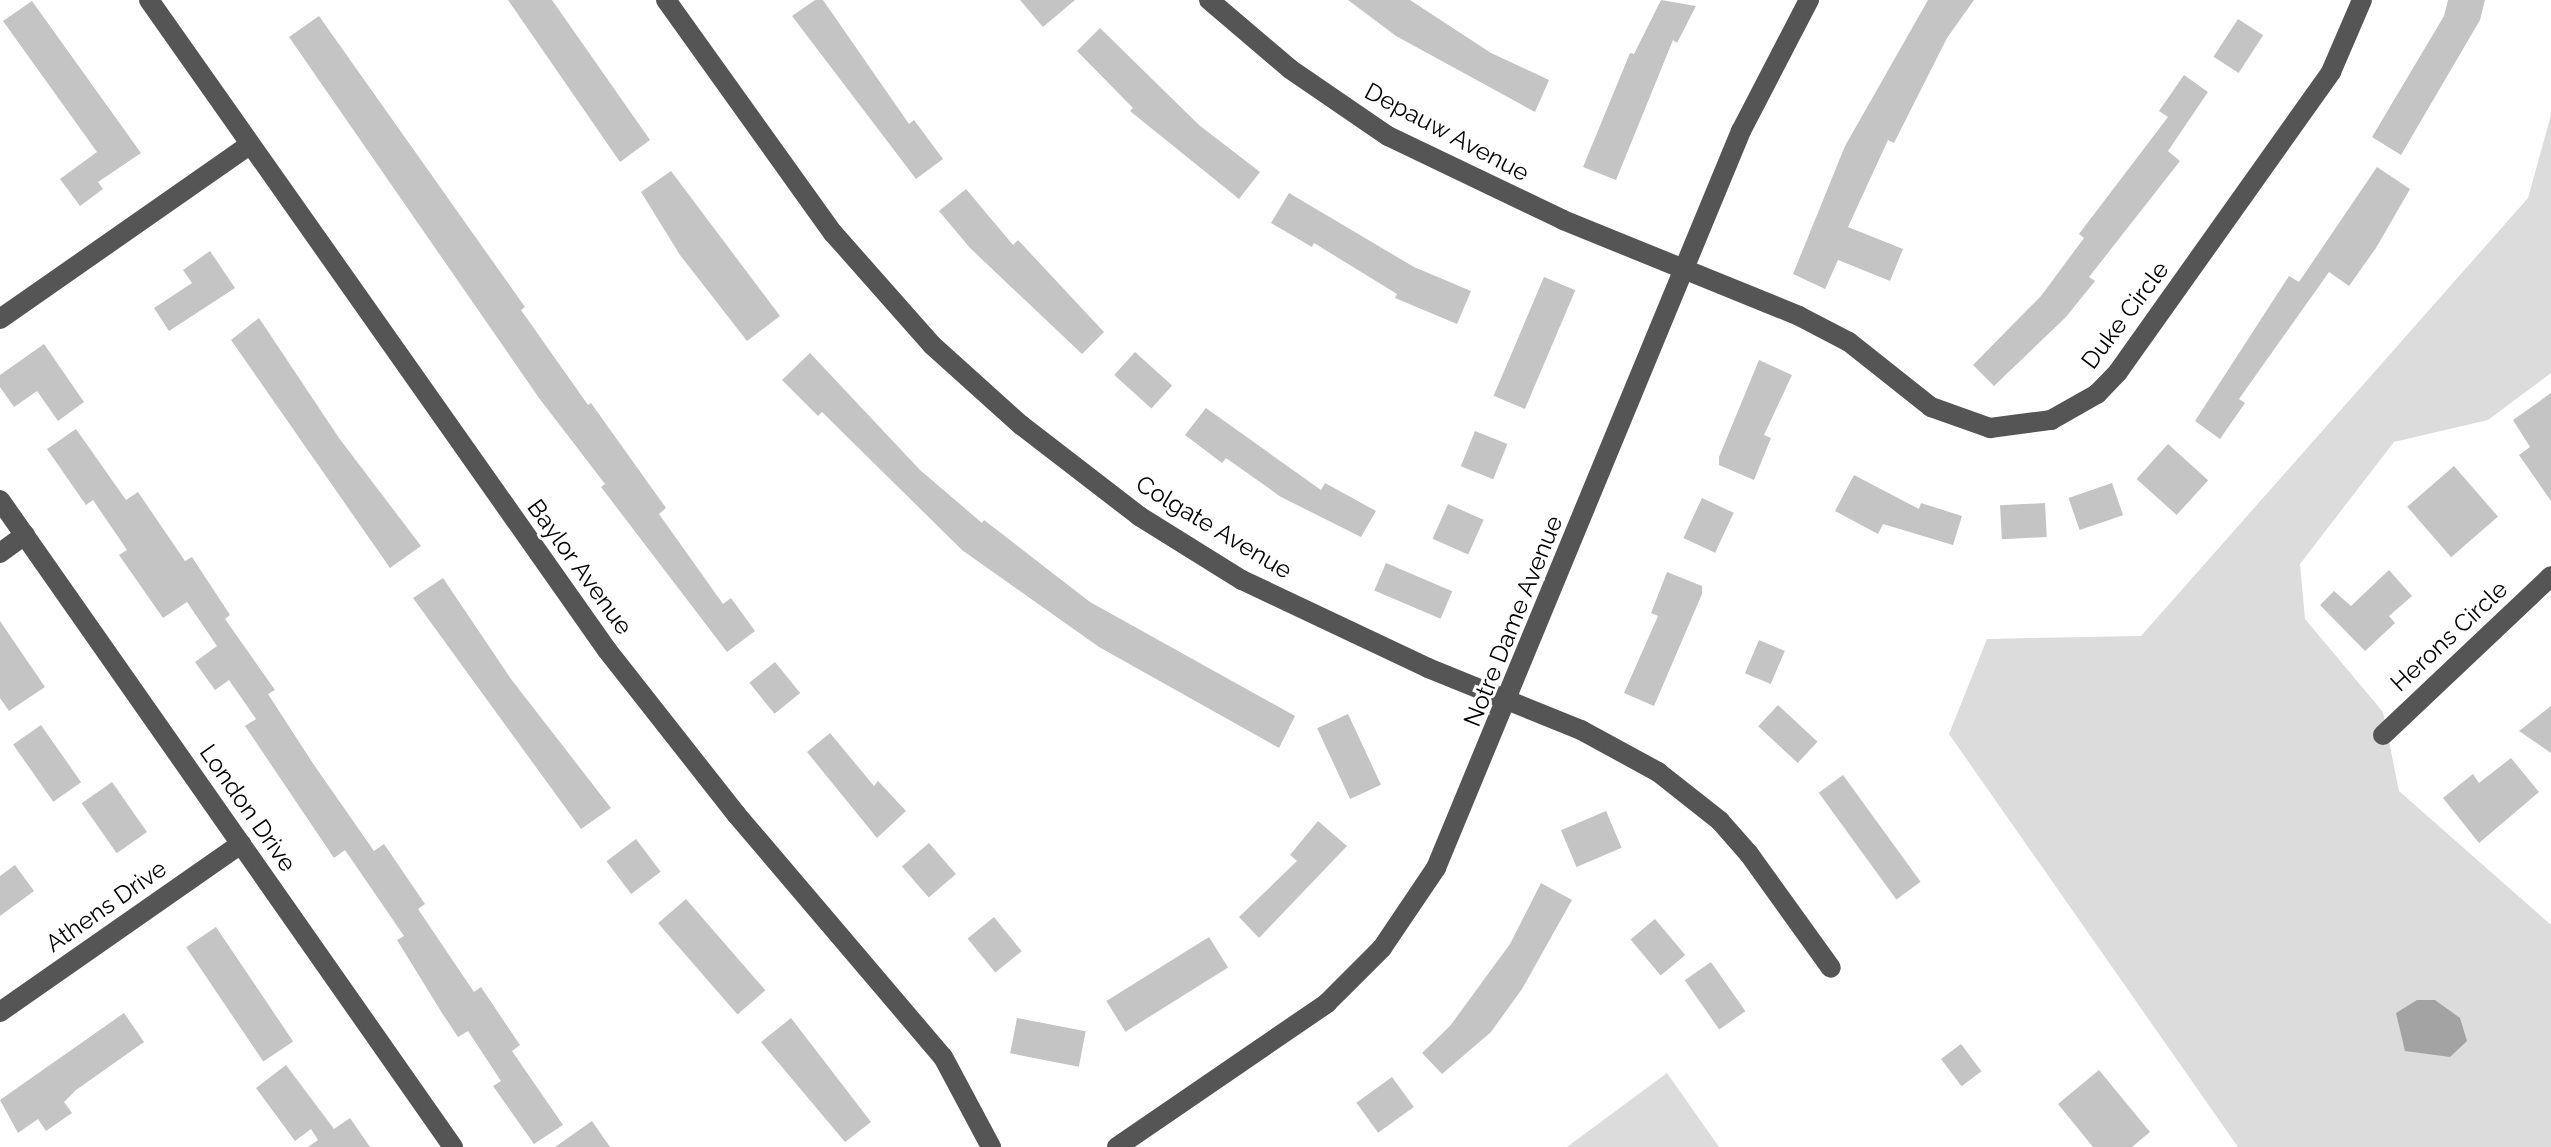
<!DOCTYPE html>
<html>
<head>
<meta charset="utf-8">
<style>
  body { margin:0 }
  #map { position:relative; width:2551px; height:1147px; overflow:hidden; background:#fff; font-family:Raleway,sans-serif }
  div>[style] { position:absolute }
  .green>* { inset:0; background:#dcdcdc }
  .water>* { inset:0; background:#a3a3a3 }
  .building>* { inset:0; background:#c4c4c4; transform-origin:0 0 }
  .minor>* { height:20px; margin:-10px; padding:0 10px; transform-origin:10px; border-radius:10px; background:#555 }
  span { translate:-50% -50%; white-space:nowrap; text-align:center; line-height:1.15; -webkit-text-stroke:6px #fff; paint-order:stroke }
  .street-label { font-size:24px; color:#000 }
</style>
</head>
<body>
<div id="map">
  <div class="green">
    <i style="clip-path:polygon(2551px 115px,2551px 373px,2488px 420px,2394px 442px,2300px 564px,2305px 619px,2383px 712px,2399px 791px,2551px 925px,2551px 1147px,2238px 1147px,1949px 734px,1987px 639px,2141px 636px,2528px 198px)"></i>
    <i style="clip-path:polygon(1667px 1073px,1719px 1147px,1567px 1147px)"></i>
  </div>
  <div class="water">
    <i style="clip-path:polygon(2417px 1000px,2435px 1000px,2460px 1018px,2467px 1041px,2450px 1057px,2405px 1051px,2396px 1013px)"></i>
  </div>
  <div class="building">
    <i style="clip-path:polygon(508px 0,552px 0,650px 140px,620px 162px)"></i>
    <i style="clip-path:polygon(815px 0,823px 0,909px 124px,914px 120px,943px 159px,916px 179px,792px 16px)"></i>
    <i style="clip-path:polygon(1020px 0,1075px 0,1043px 27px)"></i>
    <i style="clip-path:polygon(1348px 0,1410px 0,1491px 53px,1549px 80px,1535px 112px,1396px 36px)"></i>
    <i style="clip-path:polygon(1661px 0,1696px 6px,1677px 43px,1673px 40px,1616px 180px,1583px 167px,1630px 53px,1634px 54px)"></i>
    <i style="clip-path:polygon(1928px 0,1974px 0,1947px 38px,1894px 143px,1888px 140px,1848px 227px,1903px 249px,1890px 281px,1838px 260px,1825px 289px,1793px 274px,1845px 146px)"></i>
    <i style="clip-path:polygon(2448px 0,2485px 0,2480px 20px,2401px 155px,2372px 137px,2444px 16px)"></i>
    <i style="clip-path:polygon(32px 1px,141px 153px,98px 182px,103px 189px,80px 206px,60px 179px,97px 152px,3px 21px)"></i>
    <i style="clip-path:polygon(319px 16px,525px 307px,521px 310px,588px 405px,591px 403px,666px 508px,659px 514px,723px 604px,731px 598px,755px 631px,727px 652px,601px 487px,605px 484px,539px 398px,289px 37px)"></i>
    <i style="left:2238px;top:19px;width:30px;height:45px;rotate:33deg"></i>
    <i style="clip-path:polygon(1100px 28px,1199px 125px,1260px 172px,1239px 199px,1130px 111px,1133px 108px,1077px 51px)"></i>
    <i style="clip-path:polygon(2184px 75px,2208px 92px,2168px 151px,2180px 161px,2089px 277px,2095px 281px,2066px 317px,1994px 386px,1973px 365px,2041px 296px,2084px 238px,2079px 234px,2168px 117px,2159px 111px)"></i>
    <i style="clip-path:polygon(2377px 167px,2410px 189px,2376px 248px,2349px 286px,2329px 272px,2239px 399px,2245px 403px,2220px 439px,2195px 421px,2289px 276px,2299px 282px)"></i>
    <i style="clip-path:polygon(671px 171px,780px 316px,747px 341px,680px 255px,641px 192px)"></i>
    <i style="clip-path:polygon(966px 189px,1013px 245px,1018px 240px,1104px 332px,1082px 354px,970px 248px,939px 211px)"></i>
    <i style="clip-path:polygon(1289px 193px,1414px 267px,1471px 291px,1457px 324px,1395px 298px,1397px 294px,1314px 243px,1312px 247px,1271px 223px)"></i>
    <i style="clip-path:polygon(210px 251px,235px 288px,169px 331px,154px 308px,192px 283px,183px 270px)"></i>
    <i style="left:1544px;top:277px;width:34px;height:129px;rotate:23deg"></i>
    <i style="clip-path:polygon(259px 318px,339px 438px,421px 546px,390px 568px,231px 340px)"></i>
    <i style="clip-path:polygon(44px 344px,84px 402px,58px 421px,37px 391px,14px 407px,0 387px,0 375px)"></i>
    <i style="left:1135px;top:352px;width:50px;height:31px;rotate:42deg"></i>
    <i style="clip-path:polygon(810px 353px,920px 470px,982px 523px,984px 520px,1090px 602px,1295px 716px,1279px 748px,1099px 647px,962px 550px,822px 412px,818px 416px,782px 380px)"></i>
    <i style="clip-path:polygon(1759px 360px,1792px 375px,1764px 435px,1771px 438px,1754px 480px,1719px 465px,1719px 457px)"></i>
    <i style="clip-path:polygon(2551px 393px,2551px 501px,2519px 455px,2530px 447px,2513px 420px)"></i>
    <i style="clip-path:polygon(1206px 408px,1321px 490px,1325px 483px,1376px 511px,1361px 537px,1281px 497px,1226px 458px,1222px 463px,1185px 435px)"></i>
    <i style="clip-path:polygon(76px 429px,126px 500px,138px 492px,185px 561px,192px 557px,230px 615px,225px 619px,275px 690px,268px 694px,314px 765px,374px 851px,384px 844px,425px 904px,418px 909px,474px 992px,481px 987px,520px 1045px,512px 1051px,563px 1125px,534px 1144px,493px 1086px,501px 1081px,468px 1031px,458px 1037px,442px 1013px,397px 940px,404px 936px,345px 850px,334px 858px,245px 726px,256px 719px,229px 680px,215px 690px,195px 662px,217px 646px,187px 602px,163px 618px,119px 555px,127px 550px,93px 500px,86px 505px,47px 449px)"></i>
    <i style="left:1475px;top:431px;width:35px;height:38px;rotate:22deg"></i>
    <i style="left:2168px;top:444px;width:54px;height:47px;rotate:42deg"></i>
    <i style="left:2454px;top:466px;width:67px;height:62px;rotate:49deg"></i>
    <i style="clip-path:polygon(1854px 475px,1919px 509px,1921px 503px,1962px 516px,1953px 545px,1883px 524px,1878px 534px,1835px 511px)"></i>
    <i style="left:2112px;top:483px;width:34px;height:46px;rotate:71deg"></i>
    <i style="left:1702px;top:498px;width:35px;height:44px;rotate:25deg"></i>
    <i style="left:2045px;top:503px;width:34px;height:45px;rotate:87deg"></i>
    <i style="left:1448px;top:504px;width:39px;height:38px;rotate:24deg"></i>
    <i style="left:1386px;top:563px;width:72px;height:30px;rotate:23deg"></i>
    <i style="clip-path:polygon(2389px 570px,2412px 596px,2389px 616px,2395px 623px,2365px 651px,2320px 605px,2334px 591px,2351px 606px)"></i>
    <i style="clip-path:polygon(1667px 572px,1702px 586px,1702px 594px,1654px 706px,1624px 693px,1658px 616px,1651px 613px)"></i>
    <i style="clip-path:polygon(443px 578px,511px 679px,611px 808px,581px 829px,413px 598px)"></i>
    <i style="clip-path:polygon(0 621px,45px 687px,9px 711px,0 698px)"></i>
    <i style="left:1759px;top:640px;width:28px;height:36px;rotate:23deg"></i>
    <i style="left:775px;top:662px;width:40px;height:33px;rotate:51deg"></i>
    <i style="left:1778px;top:705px;width:54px;height:29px;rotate:43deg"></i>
    <i style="clip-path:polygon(2551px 706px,2551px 753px,2519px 731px)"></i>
    <i style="left:1348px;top:714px;width:78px;height:34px;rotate:65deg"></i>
    <i style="left:41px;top:725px;width:70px;height:34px;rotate:55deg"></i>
    <i style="clip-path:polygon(830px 733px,874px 786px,878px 781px,906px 811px,877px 838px,807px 752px)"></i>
    <i style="clip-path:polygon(2511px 758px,2539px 792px,2479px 843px,2443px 798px,2473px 774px,2479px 783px)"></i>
    <i style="left:1843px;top:775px;width:132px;height:30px;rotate:54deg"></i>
    <i style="left:112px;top:782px;width:61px;height:37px;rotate:55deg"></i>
    <i style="left:1606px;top:811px;width:40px;height:49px;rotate:67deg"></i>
    <i style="clip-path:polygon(1318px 821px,1347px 846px,1259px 938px,1239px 917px,1297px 861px,1290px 855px)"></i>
    <i style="left:636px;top:839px;width:41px;height:37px;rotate:53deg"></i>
    <i style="left:929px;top:843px;width:41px;height:36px;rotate:49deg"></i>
    <i style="clip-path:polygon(15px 865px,34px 891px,0 916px,0 876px)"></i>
    <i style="clip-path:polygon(1541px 883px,1572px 900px,1522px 989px,1491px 1032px,1442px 1074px,1422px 1053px,1450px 1026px,1510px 944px)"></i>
    <i style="left:686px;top:899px;width:121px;height:37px;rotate:49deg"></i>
    <i style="left:994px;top:917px;width:44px;height:34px;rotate:51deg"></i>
    <i style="left:1655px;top:919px;width:47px;height:32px;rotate:50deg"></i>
    <i style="left:216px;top:927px;width:138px;height:36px;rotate:56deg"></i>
    <i style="left:1209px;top:937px;width:36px;height:121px;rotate:58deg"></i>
    <i style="left:1711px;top:962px;width:60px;height:32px;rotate:55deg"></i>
    <i style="clip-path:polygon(124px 1013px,144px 1042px,76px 1090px,64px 1102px,72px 1113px,46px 1131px,38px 1119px,18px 1133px,0 1100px)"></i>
    <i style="clip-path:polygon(791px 1018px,871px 1122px,845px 1142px,761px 1042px)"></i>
    <i style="left:1017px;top:1018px;width:70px;height:36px;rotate:11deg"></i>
    <i style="left:1961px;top:1044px;width:34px;height:25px;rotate:53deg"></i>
    <i style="clip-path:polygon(286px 1065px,334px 1129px,350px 1118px,370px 1147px,308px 1147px,318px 1140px,311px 1129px,295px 1141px,256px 1088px)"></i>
    <i style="clip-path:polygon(2099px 1070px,2150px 1132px,2132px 1147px,2093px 1147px,2058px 1104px)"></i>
    <i style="left:1392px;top:1077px;width:37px;height:44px;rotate:54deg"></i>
    <i style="clip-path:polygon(592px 1121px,610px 1147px,555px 1147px)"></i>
  </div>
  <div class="minor">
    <i style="left:149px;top:0;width:795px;rotate:54.83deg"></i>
    <i style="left:607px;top:650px;width:209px;rotate:51.8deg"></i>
    <i style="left:736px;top:814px;width:319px;rotate:49.6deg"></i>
    <i style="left:943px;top:1057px;width:102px;rotate:61.9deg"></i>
    <i style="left:666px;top:0;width:287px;rotate:54.4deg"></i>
    <i style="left:833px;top:233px;width:149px;rotate:48.5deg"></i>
    <i style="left:932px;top:345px;width:120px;rotate:42deg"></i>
    <i style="left:1021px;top:425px;width:149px;rotate:37.6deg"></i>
    <i style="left:1139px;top:516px;width:121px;rotate:31.9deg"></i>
    <i style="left:1242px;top:580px;width:206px;rotate:25.3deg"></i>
    <i style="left:1428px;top:668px;width:165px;rotate:22.1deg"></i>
    <i style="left:1581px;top:730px;width:88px;rotate:28.6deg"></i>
    <i style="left:1658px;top:772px;width:79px;rotate:38.3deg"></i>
    <i style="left:1720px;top:821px;width:44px;rotate:48.7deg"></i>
    <i style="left:1749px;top:854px;width:140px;rotate:54.3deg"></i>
    <i style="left:1209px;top:0;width:106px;rotate:40.4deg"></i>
    <i style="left:1290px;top:69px;width:119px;rotate:34.4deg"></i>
    <i style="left:1388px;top:136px;width:194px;rotate:25.6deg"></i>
    <i style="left:1563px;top:220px;width:255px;rotate:22.1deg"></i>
    <i style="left:1799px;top:316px;width:56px;rotate:27.5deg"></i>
    <i style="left:1849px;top:342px;width:105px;rotate:38.4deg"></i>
    <i style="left:1931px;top:407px;width:63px;rotate:19.6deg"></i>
    <i style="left:1990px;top:428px;width:62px;rotate:-7.5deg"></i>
    <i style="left:2051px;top:420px;width:53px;rotate:-29.5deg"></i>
    <i style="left:2097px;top:394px;width:30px;rotate:-46deg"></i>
    <i style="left:2118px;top:372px;width:368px;rotate:-54.6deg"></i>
    <i style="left:2331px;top:72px;width:78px;rotate:-66.7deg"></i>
    <i style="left:0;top:319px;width:304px;rotate:-34.9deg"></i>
    <i style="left:0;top:500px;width:790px;rotate:55deg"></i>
    <i style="left:0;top:553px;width:31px;rotate:-36deg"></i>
    <i style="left:2383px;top:735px;width:231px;rotate:-43.4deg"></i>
    <i style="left:0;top:1012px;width:294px;rotate:-34.9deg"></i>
    <i style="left:1117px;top:1147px;width:255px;rotate:-34.4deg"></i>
    <i style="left:1327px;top:1003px;width:78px;rotate:-45deg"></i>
    <i style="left:1382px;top:948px;width:97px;rotate:-56deg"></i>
    <i style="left:1436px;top:868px;width:798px;rotate:-67.52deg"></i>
    <i style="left:1741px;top:131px;width:148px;rotate:-62.6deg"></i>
  </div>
  <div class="street-label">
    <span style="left:1447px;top:132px;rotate:28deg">Depauw Avenue</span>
    <span style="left:2125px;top:315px;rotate:-53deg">Duke Circle</span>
    <span style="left:1214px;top:527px;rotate:31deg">Colgate Avenue</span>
    <span style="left:580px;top:567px;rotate:54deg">Baylor Avenue</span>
    <span style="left:1513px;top:621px;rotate:-68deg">Notre Dame Avenue</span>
    <span style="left:2449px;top:636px;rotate:-43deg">Herons Circle</span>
    <span style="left:248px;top:808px;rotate:55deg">London Drive</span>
    <span style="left:106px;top:906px;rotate:-35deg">Athens Drive</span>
  </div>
</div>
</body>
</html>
